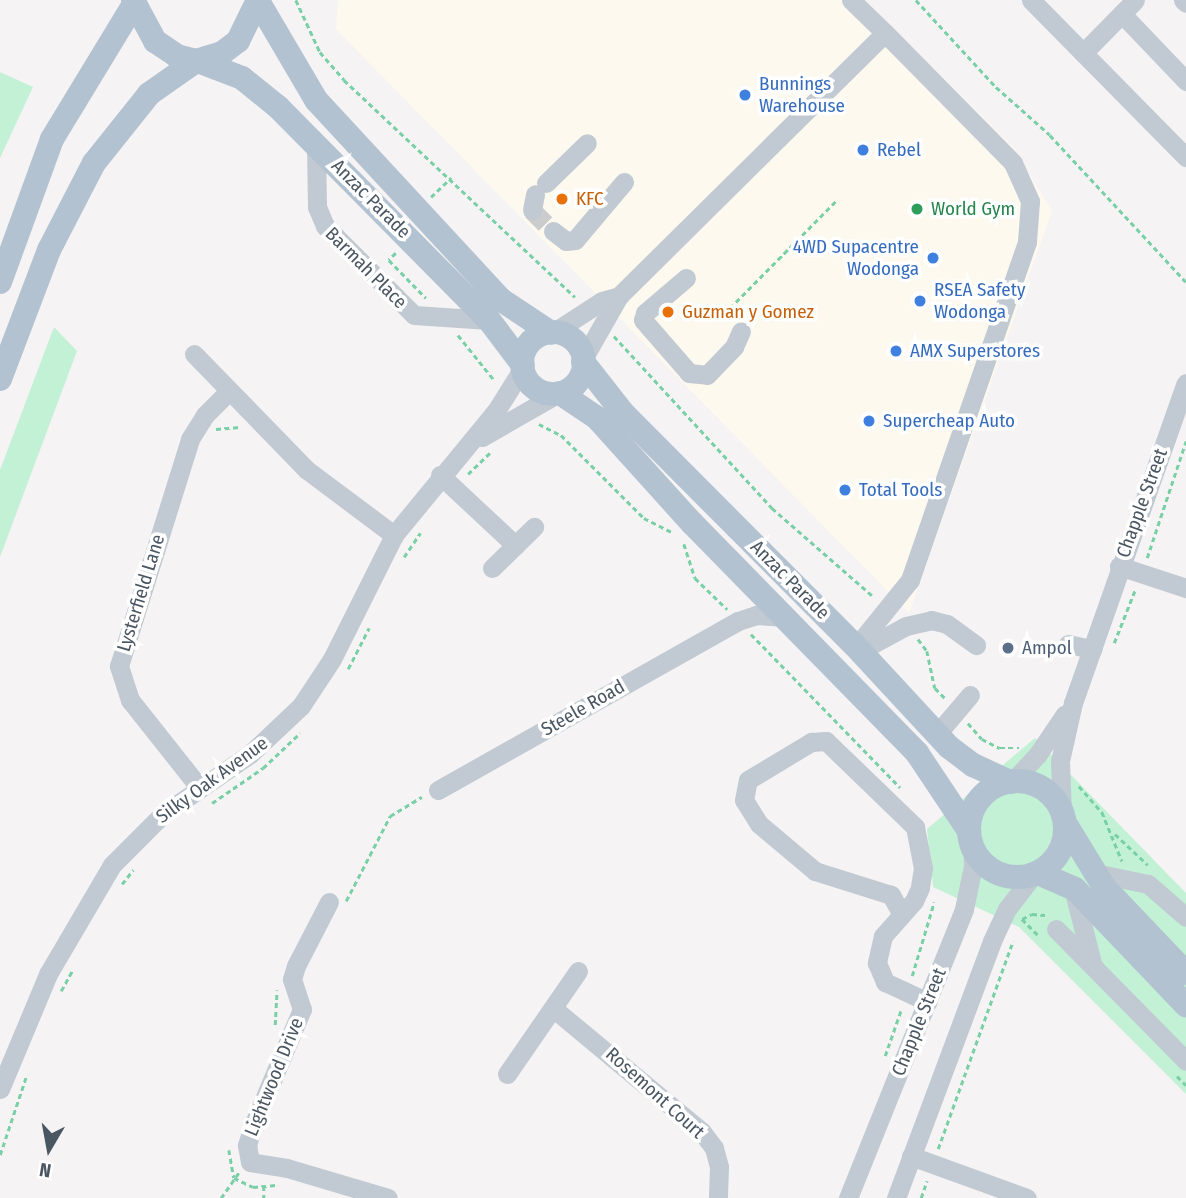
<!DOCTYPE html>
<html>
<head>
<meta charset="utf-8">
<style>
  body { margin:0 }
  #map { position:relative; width:1186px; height:1198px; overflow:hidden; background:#f5f3f3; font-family:"Fira Sans Condensed",sans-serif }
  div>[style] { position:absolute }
  .commercial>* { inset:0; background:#fdf9ef }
  .green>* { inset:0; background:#c3f1d5 }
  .minor-tunnel>* { height:19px; margin-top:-9.5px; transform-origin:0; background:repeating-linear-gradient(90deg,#caccce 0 19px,transparent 0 29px) }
  .path>* { height:2.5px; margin-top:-1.25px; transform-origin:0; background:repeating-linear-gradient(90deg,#7ad0a6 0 5px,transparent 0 8.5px) }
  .minor>* { height:19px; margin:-9.5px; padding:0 9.5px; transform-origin:9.5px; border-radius:9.5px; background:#c1cad2 }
  .major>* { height:24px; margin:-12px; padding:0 12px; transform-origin:12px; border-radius:12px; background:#b3c2d1 }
  .major>.ring { margin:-12px; padding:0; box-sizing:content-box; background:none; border:24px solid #b3c2d1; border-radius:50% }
  .dots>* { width:19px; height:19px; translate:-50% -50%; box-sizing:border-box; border:4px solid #fff; border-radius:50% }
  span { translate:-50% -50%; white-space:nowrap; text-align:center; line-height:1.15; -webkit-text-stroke:7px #fff; paint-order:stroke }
  .shop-label { font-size:19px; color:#366cbe }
  .left { translate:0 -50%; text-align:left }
  .right { translate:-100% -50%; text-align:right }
  .street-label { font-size:19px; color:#4a5661 }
  .food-label { font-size:19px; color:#c56008 }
  .leisure-label { font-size:19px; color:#27864d }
  .service-label { font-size:19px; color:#4e5e75 }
  .north { position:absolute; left:14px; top:1114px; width:70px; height:70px; -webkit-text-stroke:5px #fff; paint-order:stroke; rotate:190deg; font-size:19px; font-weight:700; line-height:28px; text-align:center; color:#4a5661 }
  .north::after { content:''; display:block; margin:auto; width:24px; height:32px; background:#4a5661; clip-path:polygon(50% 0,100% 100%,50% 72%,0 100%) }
</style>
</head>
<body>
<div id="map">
  <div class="commercial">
    <i style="clip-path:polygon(338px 0,865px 0,1014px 148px,1052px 211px,909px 613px,336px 29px)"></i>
  </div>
  <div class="green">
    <i style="clip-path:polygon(0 72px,33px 87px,0 158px)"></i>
    <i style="clip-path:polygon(54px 327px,77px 351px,0 557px,0 470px)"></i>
    <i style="clip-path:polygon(1035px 738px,1186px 893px,1186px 1094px,1019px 927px,933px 887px,927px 829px)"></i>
  </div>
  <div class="minor-tunnel">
    <i style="left:532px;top:210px;width:30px;rotate:45deg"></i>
  </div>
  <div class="path">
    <i style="left:296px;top:0;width:57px;rotate:65.2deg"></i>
    <i style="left:320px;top:52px;width:37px;rotate:49deg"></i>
    <i style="left:344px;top:80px;width:317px;rotate:43.2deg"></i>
    <i style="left:916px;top:0;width:118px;rotate:47.4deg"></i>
    <i style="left:996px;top:87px;width:72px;rotate:41.6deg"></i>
    <i style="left:1050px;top:135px;width:200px;rotate:47.2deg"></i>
    <i style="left:431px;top:197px;width:28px;rotate:-44deg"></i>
    <i style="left:396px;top:253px;width:10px;rotate:135deg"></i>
    <i style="left:389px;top:260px;width:53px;rotate:45.8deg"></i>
    <i style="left:724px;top:314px;width:161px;rotate:-45.3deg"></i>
    <i style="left:458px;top:335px;width:59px;rotate:51.2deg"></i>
    <i style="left:614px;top:336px;width:234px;rotate:47.4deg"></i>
    <i style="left:772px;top:508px;width:134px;rotate:41.1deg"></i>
    <i style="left:539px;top:424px;width:25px;rotate:27deg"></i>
    <i style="left:561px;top:435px;width:117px;rotate:45deg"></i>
    <i style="left:644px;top:518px;width:33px;rotate:27deg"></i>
    <i style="left:216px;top:429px;width:24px;rotate:-5deg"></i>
    <i style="left:468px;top:474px;width:32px;rotate:-44deg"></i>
    <i style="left:684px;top:544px;width:36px;rotate:72deg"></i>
    <i style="left:695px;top:578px;width:45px;rotate:44.1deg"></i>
    <i style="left:404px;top:557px;width:29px;rotate:-56deg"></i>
    <i style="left:1147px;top:558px;width:123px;rotate:-71.6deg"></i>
    <i style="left:751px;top:634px;width:214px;rotate:45.8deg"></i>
    <i style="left:918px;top:639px;width:15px;rotate:53deg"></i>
    <i style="left:927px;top:651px;width:38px;rotate:78deg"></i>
    <i style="left:935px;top:688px;width:14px;rotate:45deg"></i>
    <i style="left:1114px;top:643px;width:57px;rotate:-68.4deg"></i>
    <i style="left:348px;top:669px;width:46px;rotate:-62.9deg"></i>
    <i style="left:968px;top:723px;width:21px;rotate:49deg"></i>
    <i style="left:982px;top:739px;width:20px;rotate:27deg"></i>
    <i style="left:1000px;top:748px;width:19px"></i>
    <i style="left:1079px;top:786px;width:35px;rotate:49deg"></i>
    <i style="left:1102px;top:812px;width:53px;rotate:67.8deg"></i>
    <i style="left:212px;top:803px;width:62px;rotate:-34.5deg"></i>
    <i style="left:263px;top:768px;width:51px;rotate:-43.4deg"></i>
    <i style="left:1115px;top:834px;width:45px;rotate:43.2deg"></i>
    <i style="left:122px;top:884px;width:18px;rotate:-52deg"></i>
    <i style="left:346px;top:901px;width:96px;rotate:-62.6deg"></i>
    <i style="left:390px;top:816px;width:37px;rotate:-31deg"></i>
    <i style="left:1022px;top:919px;width:11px;rotate:-27deg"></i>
    <i style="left:1032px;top:914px;width:13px;rotate:4deg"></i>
    <i style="left:1022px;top:919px;width:25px;rotate:45deg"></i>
    <i style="left:912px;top:976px;width:77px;rotate:-73.4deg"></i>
    <i style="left:61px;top:991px;width:25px;rotate:-61deg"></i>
    <i style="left:275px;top:1025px;width:35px;rotate:-87deg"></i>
    <i style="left:885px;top:1056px;width:49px;rotate:-70.8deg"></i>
    <i style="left:1177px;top:1076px;width:13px;rotate:45deg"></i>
    <i style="left:938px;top:1149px;width:221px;rotate:-70.2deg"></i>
    <i style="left:229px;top:1150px;width:28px;rotate:80deg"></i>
    <i style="left:234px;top:1178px;width:21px;rotate:25deg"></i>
    <i style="left:253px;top:1187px;width:23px;rotate:-5deg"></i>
    <i style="left:0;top:1155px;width:85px;rotate:-71.6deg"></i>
    <i style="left:264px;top:1186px;width:12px;rotate:90deg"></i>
    <i style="left:221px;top:1198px;width:32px;rotate:-55deg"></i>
    <i style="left:921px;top:1198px;width:18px;rotate:-71deg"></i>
  </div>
  <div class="minor">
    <i style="left:851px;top:0;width:47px;rotate:44.1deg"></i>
    <i style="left:1031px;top:0;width:221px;rotate:45.4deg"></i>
    <i style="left:1183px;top:0;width:4px;rotate:45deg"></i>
    <i style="left:1122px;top:14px;width:93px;rotate:46.3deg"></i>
    <i style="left:1083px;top:53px;width:74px;rotate:-45.5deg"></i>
    <i style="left:316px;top:144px;width:63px;rotate:89.1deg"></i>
    <i style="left:317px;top:207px;width:21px;rotate:67deg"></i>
    <i style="left:325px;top:226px;width:126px;rotate:45deg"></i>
    <i style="left:414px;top:315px;width:75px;rotate:3.8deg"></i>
    <i style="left:546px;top:183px;width:57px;rotate:-44.3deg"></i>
    <i style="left:532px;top:210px;width:16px;rotate:-79deg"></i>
    <i style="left:553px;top:231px;width:16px;rotate:38deg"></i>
    <i style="left:566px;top:241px;width:9px;rotate:-6deg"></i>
    <i style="left:575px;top:240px;width:76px;rotate:-49.8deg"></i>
    <i style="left:686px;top:278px;width:54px;rotate:139.5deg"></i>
    <i style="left:645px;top:313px;width:7px;rotate:106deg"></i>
    <i style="left:643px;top:320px;width:70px;rotate:49deg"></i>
    <i style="left:689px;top:373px;width:18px;rotate:6deg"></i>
    <i style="left:707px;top:375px;width:39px;rotate:-46deg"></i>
    <i style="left:734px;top:347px;width:17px;rotate:-66deg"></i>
    <i style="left:554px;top:332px;width:57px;rotate:-32.9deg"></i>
    <i style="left:602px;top:301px;width:18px;rotate:-16deg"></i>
    <i style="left:194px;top:354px;width:162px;rotate:45.8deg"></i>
    <i style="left:307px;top:470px;width:109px;rotate:36.8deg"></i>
    <i style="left:583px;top:359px;width:73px;rotate:-60.3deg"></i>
    <i style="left:619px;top:296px;width:374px;rotate:-44.7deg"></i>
    <i style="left:885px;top:33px;width:182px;rotate:45.4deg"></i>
    <i style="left:1013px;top:163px;width:42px;rotate:65.9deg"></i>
    <i style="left:1030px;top:201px;width:41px;rotate:94.2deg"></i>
    <i style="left:1027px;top:242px;width:358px;rotate:109.1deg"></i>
    <i style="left:910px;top:580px;width:86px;rotate:128.9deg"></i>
    <i style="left:482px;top:437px;width:86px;rotate:-29.8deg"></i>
    <i style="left:440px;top:475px;width:103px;rotate:43deg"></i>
    <i style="left:1119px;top:566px;width:71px;rotate:18.2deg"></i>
    <i style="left:492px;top:568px;width:59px;rotate:-44.3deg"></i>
    <i style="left:1068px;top:644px;width:25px;rotate:12deg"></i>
    <i style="left:860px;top:651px;width:52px;rotate:-28.5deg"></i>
    <i style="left:906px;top:626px;width:26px;rotate:-13deg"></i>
    <i style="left:931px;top:620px;width:16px;rotate:14deg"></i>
    <i style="left:947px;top:624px;width:36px;rotate:36deg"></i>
    <i style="left:937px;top:734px;width:51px;rotate:-49.8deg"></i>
    <i style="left:1012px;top:782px;width:38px;rotate:-47deg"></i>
    <i style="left:1038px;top:754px;width:48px;rotate:-56deg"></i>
    <i style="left:199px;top:787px;width:111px;rotate:-128.4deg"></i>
    <i style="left:130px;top:700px;width:36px;rotate:-108deg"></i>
    <i style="left:119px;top:666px;width:238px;rotate:-72.6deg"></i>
    <i style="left:190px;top:439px;width:28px;rotate:-58deg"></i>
    <i style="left:205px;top:415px;width:34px;rotate:-45deg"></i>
    <i style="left:438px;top:790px;width:344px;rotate:-29.4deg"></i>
    <i style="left:738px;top:621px;width:19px;rotate:-18deg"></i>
    <i style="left:756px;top:615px;width:27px;rotate:4deg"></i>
    <i style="left:1062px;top:813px;width:52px;rotate:-92.2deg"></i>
    <i style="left:1060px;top:761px;width:59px;rotate:-77.4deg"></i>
    <i style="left:1073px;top:703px;width:339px;rotate:-70.6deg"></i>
    <i style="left:1095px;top:873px;width:54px;rotate:11.7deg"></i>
    <i style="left:1148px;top:884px;width:50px;rotate:41deg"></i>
    <i style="left:1073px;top:888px;width:77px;rotate:75.8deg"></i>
    <i style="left:329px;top:902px;width:72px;rotate:117.3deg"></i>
    <i style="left:296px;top:966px;width:14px;rotate:107deg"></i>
    <i style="left:292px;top:979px;width:32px;rotate:72deg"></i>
    <i style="left:302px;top:1009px;width:129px;rotate:112.8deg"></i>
    <i style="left:252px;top:1128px;width:18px;rotate:106deg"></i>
    <i style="left:247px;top:1145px;width:17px;rotate:80deg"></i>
    <i style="left:250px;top:1162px;width:37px;rotate:9deg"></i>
    <i style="left:287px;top:1168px;width:105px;rotate:16.5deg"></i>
    <i style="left:901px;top:913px;width:21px;rotate:-119deg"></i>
    <i style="left:891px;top:895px;width:80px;rotate:-162.5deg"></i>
    <i style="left:815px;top:871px;width:73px;rotate:-140deg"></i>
    <i style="left:759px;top:824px;width:28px;rotate:-122deg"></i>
    <i style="left:744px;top:800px;width:20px;rotate:-79deg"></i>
    <i style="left:748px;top:780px;width:74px;rotate:-31.1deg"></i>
    <i style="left:811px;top:742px;width:15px;rotate:-4deg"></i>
    <i style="left:826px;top:741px;width:124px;rotate:44deg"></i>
    <i style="left:915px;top:827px;width:42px;rotate:79deg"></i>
    <i style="left:923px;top:868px;width:20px;rotate:99deg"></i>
    <i style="left:920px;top:888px;width:14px;rotate:115deg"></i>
    <i style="left:914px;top:901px;width:47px;rotate:131.5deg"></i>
    <i style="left:883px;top:936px;width:28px;rotate:103deg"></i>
    <i style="left:877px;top:963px;width:21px;rotate:67deg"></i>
    <i style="left:885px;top:982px;width:47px;rotate:24.9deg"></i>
    <i style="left:1056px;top:929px;width:185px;rotate:45.4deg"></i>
    <i style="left:554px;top:1009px;width:192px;rotate:39.7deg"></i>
    <i style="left:702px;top:1132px;width:20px;rotate:53deg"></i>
    <i style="left:714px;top:1148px;width:20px;rotate:75deg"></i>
    <i style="left:719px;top:1167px;width:31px;rotate:92deg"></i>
    <i style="left:507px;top:1074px;width:125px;rotate:-55.4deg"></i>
    <i style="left:0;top:1089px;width:125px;rotate:-67.3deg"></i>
    <i style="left:48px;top:974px;width:126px;rotate:-59.6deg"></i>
    <i style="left:112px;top:865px;width:72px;rotate:-45deg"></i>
    <i style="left:163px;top:814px;width:106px;rotate:-34.6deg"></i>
    <i style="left:250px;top:754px;width:70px;rotate:-43.3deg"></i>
    <i style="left:301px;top:706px;width:56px;rotate:-56.6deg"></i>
    <i style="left:332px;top:659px;width:139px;rotate:-63.4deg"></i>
    <i style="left:394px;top:535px;width:161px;rotate:-50.6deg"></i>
    <i style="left:496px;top:411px;width:51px;rotate:-57.9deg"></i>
    <i style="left:911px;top:1156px;width:123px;rotate:19.9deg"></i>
    <i style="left:848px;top:1198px;width:311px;rotate:-68.1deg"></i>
    <i style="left:964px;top:909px;width:44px;rotate:-78.2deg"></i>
    <i style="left:973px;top:866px;width:24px;rotate:-92deg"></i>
    <i style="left:896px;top:1198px;width:274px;rotate:-69.5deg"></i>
    <i style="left:992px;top:941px;width:35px;rotate:-65deg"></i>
    <i style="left:1007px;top:909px;width:44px;rotate:-52.4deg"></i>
  </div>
  <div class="major">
    <i style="left:133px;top:0;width:47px;rotate:61.8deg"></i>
    <i style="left:155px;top:41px;width:27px;rotate:34deg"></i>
    <i style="left:177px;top:56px;width:20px;rotate:15deg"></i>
    <i style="left:196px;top:61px;width:27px;rotate:-17deg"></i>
    <i style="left:222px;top:53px;width:20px;rotate:-37deg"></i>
    <i style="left:238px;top:41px;width:46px;rotate:-64deg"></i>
    <i style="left:258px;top:1px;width:115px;rotate:59.6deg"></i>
    <i style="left:316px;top:100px;width:271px;rotate:47.2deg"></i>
    <i style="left:500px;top:299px;width:61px;rotate:33.7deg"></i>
    <i style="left:198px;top:61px;width:47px;rotate:21.1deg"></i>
    <i style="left:242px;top:78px;width:46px;rotate:38.9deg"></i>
    <i style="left:278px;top:107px;width:300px;rotate:45.3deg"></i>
    <i style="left:489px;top:320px;width:56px;rotate:52.9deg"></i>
    <i style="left:0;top:282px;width:152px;rotate:-70deg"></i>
    <i style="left:52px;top:139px;width:158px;rotate:-58.7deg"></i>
    <i class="ring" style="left:522px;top:332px;width:38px;height:38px"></i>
    <i style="left:583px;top:362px;width:65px;rotate:51.9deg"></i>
    <i style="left:623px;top:413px;width:336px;rotate:45.1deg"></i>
    <i style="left:860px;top:651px;width:131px;rotate:47.2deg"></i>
    <i style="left:949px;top:747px;width:30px;rotate:37deg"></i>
    <i style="left:973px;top:765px;width:41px;rotate:24.7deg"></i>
    <i style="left:0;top:379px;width:138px;rotate:-69.2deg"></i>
    <i style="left:49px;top:250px;width:98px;rotate:-62.7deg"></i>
    <i style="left:94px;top:163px;width:88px;rotate:-51.4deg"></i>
    <i style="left:149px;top:94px;width:57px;rotate:-35.1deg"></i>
    <i style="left:560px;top:393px;width:45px;rotate:34deg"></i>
    <i style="left:597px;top:418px;width:142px;rotate:47.9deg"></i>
    <i style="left:692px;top:523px;width:322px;rotate:45.6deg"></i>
    <i style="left:917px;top:753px;width:94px;rotate:56.3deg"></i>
    <i class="ring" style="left:969px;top:781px;width:72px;height:72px"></i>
    <i style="left:1065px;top:823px;width:75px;rotate:58.6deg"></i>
    <i style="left:1104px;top:887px;width:119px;rotate:46.4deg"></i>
    <i style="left:1038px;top:873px;width:40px;rotate:23.4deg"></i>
    <i style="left:1075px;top:889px;width:161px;rotate:46.3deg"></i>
  </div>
  <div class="dots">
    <i style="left:745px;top:95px;background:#3f7fe0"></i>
    <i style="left:863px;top:150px;background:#3f7fe0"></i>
    <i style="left:562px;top:199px;background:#e8710a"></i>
    <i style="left:917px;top:209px;background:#2e9e5b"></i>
    <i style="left:933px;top:258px;background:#3f7fe0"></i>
    <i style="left:920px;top:301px;background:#3f7fe0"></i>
    <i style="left:668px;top:312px;background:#e8710a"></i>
    <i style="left:896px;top:351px;background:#3f7fe0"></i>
    <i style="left:869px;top:421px;background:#3f7fe0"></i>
    <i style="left:845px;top:490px;background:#3f7fe0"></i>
    <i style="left:1008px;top:648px;background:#5c6f8a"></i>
  </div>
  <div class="shop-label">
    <span class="left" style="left:759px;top:95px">Bunnings<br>Warehouse</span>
    <span class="left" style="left:877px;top:150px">Rebel</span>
    <span class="right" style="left:919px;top:258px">4WD Supacentre<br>Wodonga</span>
    <span class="left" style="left:934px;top:301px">RSEA Safety<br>Wodonga</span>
    <span class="left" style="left:910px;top:351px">AMX Superstores</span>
    <span class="left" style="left:883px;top:421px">Supercheap Auto</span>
    <span class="left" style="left:859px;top:490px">Total Tools</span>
  </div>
  <div class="street-label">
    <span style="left:371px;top:199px;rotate:45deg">Anzac Parade</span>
    <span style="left:366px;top:268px;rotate:45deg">Barmah Place</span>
    <span style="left:1142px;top:503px;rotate:-70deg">Chapple Street</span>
    <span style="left:790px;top:580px;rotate:45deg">Anzac Parade</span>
    <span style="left:141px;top:593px;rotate:-73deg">Lysterfield Lane</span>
    <span style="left:583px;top:708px;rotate:-30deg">Steele Road</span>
    <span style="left:212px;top:780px;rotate:-36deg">Silky Oak Avenue</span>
    <span style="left:919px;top:1022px;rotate:-68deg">Chapple Street</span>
    <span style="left:274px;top:1077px;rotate:-68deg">Lightwood Drive</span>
    <span style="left:655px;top:1093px;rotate:42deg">Rosemont Court</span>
  </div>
  <div class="food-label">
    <span class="left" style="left:576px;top:199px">KFC</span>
    <span class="left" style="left:682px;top:312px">Guzman y Gomez</span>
  </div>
  <div class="leisure-label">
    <span class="left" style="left:931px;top:209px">World Gym</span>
  </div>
  <div class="service-label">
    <span class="left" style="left:1022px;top:648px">Ampol</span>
  </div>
  <div class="north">N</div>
</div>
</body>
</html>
